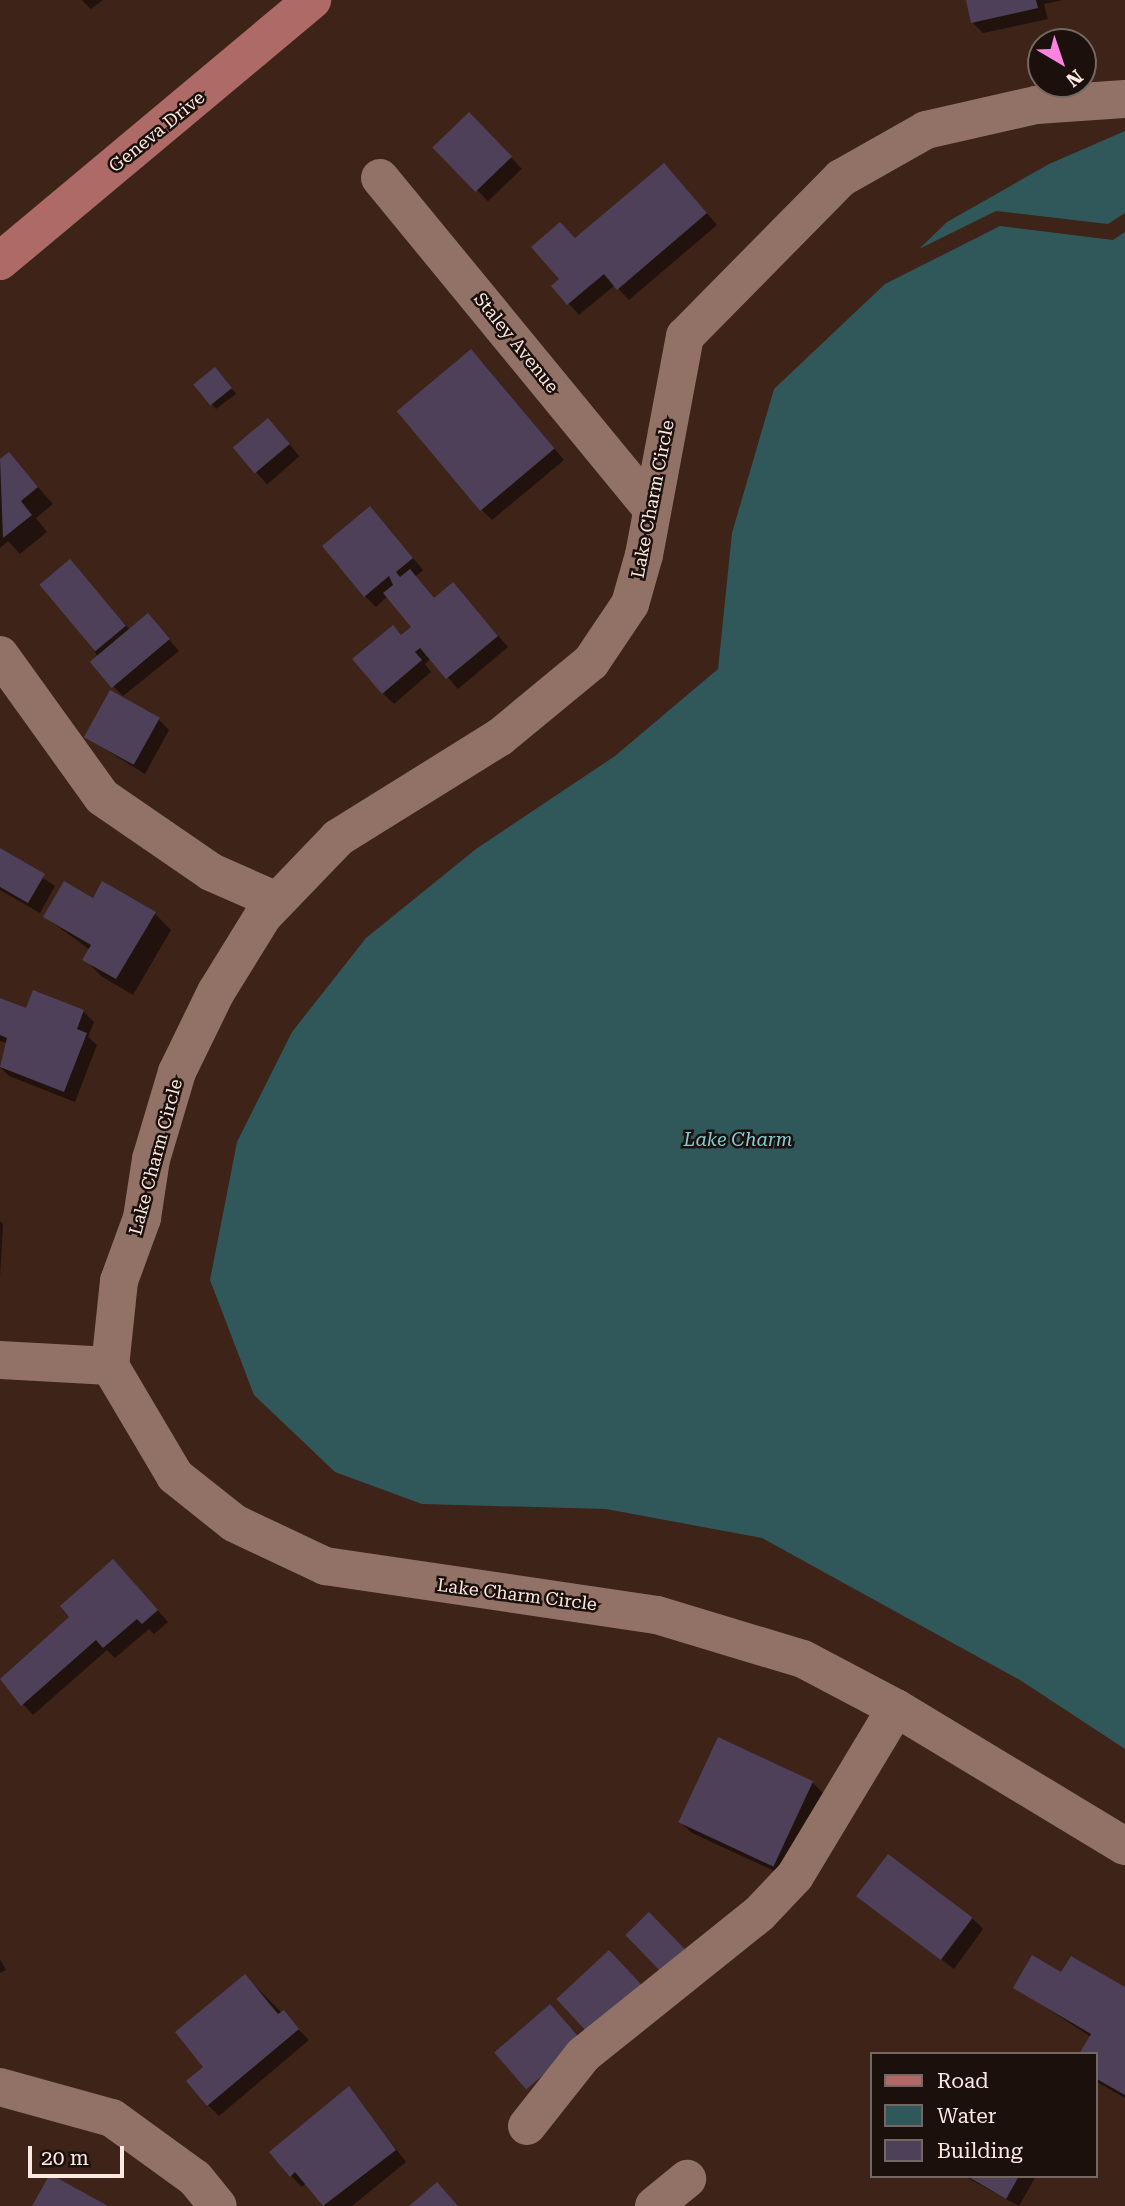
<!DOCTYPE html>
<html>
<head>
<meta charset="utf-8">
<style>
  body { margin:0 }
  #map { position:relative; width:1125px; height:2206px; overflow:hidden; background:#3e2319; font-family:"Roboto Serif",serif }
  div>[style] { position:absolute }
  .water>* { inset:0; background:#30575a }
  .shadow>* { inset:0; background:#0007; transform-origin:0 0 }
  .building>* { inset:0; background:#4d4058; transform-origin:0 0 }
  .minor>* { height:38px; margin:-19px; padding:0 19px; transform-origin:19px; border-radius:19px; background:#927267 }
  .major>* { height:38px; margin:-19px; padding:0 19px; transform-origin:19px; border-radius:19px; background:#ae6a66 }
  span { translate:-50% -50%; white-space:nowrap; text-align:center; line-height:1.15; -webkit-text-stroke:5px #1c100c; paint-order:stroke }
  .street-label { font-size:18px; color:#fbe9e2 }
  .water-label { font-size:19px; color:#83cdd4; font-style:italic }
  .legend { position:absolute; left:870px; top:2052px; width:228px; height:126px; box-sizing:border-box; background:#1c100c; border:2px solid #756762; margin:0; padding:9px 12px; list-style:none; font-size:21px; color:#fbe9e2 }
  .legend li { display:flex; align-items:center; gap:14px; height:35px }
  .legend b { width:35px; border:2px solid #756762 }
  .north { position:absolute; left:1027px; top:28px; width:70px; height:70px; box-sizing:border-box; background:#1c100c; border:2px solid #756762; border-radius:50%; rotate:141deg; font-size:19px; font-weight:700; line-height:28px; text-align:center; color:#fbe9e2 }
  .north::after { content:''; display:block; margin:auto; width:24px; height:32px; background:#fe85df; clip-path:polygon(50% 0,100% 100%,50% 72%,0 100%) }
  .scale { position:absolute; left:28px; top:2146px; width:96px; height:32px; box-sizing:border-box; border:4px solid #fbe9e2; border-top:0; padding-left:9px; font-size:21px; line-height:24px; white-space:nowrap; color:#fbe9e2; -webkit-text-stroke:5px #1c100c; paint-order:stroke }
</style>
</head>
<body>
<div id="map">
  <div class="water">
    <i style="clip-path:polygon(1125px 131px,1125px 213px,1108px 224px,996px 211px,919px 249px,947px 222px,1049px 164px)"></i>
    <i style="clip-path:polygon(1000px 226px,1113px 240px,1125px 232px,1125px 1749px,1020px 1680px,762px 1538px,606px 1509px,422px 1504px,335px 1472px,254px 1395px,210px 1280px,237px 1142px,292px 1032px,366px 938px,476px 849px,615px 756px,718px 669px,732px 533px,774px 389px,885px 284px)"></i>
  </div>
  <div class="shadow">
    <i style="clip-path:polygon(82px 0,103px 0,91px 9px)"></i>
    <i style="clip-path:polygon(968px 0,1063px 0,1044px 4px,1048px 19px,983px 33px,972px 22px)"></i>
    <i style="left:469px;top:114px;width:76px;height:47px;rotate:46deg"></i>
    <i style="clip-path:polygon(675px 176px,717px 225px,629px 300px,615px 285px,579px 315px,553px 286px)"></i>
    <i style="clip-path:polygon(482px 362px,564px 460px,492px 520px,482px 510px)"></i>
    <i style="clip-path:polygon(220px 374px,236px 394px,216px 409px,195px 385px)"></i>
    <i style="left:268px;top:420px;width:48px;height:43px;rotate:49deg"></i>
    <i style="clip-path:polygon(9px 454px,53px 504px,36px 518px,47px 532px,20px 554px,8px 541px,0 548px,0 461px)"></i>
    <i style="clip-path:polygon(381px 520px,423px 570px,415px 577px,435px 600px,453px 584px,508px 647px,458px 689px,431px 658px,425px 664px,431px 672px,394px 704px,383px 693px,402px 637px,414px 627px,388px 596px,376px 607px,365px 596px)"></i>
    <i style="clip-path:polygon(70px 561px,130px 630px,148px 615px,179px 651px,123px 696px,112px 685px,95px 652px)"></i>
    <i style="clip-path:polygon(158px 719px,169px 730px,145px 774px,85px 737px)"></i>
    <i style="clip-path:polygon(0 850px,55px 886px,40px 913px,0 890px)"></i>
    <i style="clip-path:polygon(93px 900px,155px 914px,171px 930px,133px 995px,101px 976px,85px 959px,90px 950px,45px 917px)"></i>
    <i style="clip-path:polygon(0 1000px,27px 1011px,83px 1011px,94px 1022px,88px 1037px,97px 1045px,75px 1102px,9px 1076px,0 1067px,7px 1043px,0 1041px)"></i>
    <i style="clip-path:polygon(0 1221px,3px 1224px,0 1277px)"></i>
    <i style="clip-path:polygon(124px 1572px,168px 1622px,154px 1634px,149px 1629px,115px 1658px,107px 1650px,33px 1715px,1px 1680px)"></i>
    <i style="clip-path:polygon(812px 1782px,823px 1793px,785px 1876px,692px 1833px,681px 1823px)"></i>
    <i style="clip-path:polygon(859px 1896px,972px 1918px,983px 1929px,954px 1969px)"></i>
    <i style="clip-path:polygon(0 1959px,6px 1970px,0 1973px)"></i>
    <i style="clip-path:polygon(1061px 1974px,1125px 1989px,1125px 2098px,1095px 2081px,1091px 2037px,1015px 1987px)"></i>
    <i style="clip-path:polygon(245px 1976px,309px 2040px,219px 2116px,208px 2105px,206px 2067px)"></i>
    <i style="clip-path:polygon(349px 2088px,406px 2162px,352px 2206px,325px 2206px,306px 2183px,302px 2187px,291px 2176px)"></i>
    <i style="clip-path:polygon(964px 2176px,1036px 2176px,1019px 2206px)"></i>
  </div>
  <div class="building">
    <i style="clip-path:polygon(966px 0,1036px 0,1038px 8px,971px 23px)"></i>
    <i style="left:469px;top:112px;width:62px;height:51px;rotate:46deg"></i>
    <i style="clip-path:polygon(664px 163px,707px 213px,617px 290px,604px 274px,567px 305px,551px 286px,559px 279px,531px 247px,560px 222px,575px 238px)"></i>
    <i style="left:471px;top:349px;width:130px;height:97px;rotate:50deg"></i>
    <i style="left:215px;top:367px;width:27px;height:28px;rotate:51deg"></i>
    <i style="left:268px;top:418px;width:34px;height:46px;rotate:50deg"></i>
    <i style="clip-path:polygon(9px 452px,38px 487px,21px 501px,32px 515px,3px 538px,0 459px)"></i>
    <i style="clip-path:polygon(370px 506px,413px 558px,396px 572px,400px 577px,410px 569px,434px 598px,453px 582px,498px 636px,446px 679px,420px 648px,415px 652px,422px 660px,382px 694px,352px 659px,393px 625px,401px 635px,411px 627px,383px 593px,393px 585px,389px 576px,364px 597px,322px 546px)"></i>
    <i style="left:70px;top:559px;width:87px;height:40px;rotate:50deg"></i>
    <i style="left:148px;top:613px;width:34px;height:76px;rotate:50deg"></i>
    <i style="left:110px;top:690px;width:57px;height:54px;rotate:29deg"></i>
    <i style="clip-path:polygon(0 848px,45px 874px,28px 903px,0 887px)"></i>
    <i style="clip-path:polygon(64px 881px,93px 898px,102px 881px,156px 912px,116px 979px,82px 960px,91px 945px,43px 917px)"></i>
    <i style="clip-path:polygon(33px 990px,84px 1010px,77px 1029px,87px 1033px,64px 1092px,0 1067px,7px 1038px,0 1035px,0 998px,26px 1008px)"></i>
    <i style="clip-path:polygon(113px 1559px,158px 1610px,142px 1624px,137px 1619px,103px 1648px,96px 1640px,21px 1706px,0 1679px,69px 1617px,60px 1606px)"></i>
    <i style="left:718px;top:1737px;width:105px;height:94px;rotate:25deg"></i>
    <i style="left:888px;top:1854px;width:106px;height:53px;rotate:37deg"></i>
    <i style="left:649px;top:1912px;width:52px;height:33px;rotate:46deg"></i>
    <i style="left:609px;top:1950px;width:50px;height:72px;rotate:47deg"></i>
    <i style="clip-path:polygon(1032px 1955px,1061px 1972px,1071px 1956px,1125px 1987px,1125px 2095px,1095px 2078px,1095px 2054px,1079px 2054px,1091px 2034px,1013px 1988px)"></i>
    <i style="clip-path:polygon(245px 1974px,278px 2014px,284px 2010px,299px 2029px,207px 2106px,186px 2081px,203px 2067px,175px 2032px)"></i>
    <i style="left:550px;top:2004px;width:49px;height:74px;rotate:49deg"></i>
    <i style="clip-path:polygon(349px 2086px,396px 2150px,323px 2206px,295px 2172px,290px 2177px,269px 2152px)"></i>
    <i style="clip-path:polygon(50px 2174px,108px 2206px,32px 2206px)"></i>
    <i style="clip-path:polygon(967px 2176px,1019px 2176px,1006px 2199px)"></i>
    <i style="clip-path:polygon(437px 2182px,458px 2206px,409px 2206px)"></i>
  </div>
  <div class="minor">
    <i style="left:1125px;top:99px;width:89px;rotate:176.1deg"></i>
    <i style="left:1036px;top:105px;width:113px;rotate:167.2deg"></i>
    <i style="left:926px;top:130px;width:98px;rotate:150.5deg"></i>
    <i style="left:841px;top:178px;width:222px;rotate:134.6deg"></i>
    <i style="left:685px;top:336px;width:223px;rotate:100.6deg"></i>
    <i style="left:644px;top:555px;width:51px;rotate:105.9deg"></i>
    <i style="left:630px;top:604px;width:70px;rotate:123.9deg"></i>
    <i style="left:591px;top:662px;width:118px;rotate:140.5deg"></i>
    <i style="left:500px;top:737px;width:191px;rotate:148.1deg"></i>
    <i style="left:338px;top:838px;width:108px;rotate:133.9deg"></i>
    <i style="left:263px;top:916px;width:89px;rotate:121.7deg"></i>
    <i style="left:216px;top:992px;width:89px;rotate:116deg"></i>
    <i style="left:177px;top:1072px;width:91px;rotate:106.6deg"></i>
    <i style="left:151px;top:1159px;width:60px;rotate:98.7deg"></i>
    <i style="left:142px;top:1218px;width:67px;rotate:110.1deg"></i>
    <i style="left:119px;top:1281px;width:85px;rotate:96deg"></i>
    <i style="left:110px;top:1366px;width:128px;rotate:59.4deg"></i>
    <i style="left:175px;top:1476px;width:75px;rotate:38.5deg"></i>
    <i style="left:234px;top:1523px;width:101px;rotate:25.3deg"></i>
    <i style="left:325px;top:1566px;width:336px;rotate:8.4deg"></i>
    <i style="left:657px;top:1615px;width:152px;rotate:16.8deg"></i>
    <i style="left:803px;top:1659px;width:105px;rotate:27.8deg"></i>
    <i style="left:896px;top:1708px;width:267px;rotate:31.1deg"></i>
    <i style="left:380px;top:178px;width:428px;rotate:50.6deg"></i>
    <i style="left:0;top:655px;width:175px;rotate:54.3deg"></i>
    <i style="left:102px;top:797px;width:132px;rotate:34.5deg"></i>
    <i style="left:211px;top:872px;width:72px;rotate:23.7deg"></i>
    <i style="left:0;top:1360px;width:110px;rotate:3.1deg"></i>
    <i style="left:0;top:2087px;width:116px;rotate:15.5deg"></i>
    <i style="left:112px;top:2118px;width:102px;rotate:35.9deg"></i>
    <i style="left:195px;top:2178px;width:36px;rotate:51deg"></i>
    <i style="left:527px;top:2126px;width:90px;rotate:-51.7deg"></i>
    <i style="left:583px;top:2055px;width:226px;rotate:-38.7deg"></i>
    <i style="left:759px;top:1914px;width:52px;rotate:-46.5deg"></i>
    <i style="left:795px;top:1876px;width:196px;rotate:-59deg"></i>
    <i style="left:654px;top:2206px;width:43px;rotate:-39.3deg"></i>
  </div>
  <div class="major">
    <i style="left:0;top:261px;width:407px;rotate:-39.9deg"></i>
  </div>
  <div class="street-label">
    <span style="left:157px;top:132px;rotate:-39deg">Geneva Drive</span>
    <span style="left:516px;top:343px;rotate:51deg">Staley Avenue</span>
    <span style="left:653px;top:499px;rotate:-79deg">Lake Charm Circle</span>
    <span style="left:156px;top:1157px;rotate:-75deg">Lake Charm Circle</span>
    <span style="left:517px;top:1595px;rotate:7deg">Lake Charm Circle</span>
  </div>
  <div class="water-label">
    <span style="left:738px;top:1140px">Lake Charm</span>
  </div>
  <ul class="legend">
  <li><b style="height:9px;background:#ae6a66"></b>Road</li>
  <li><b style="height:19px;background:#30575a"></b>Water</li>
  <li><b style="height:19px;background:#4d4058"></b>Building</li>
  </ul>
  <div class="north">N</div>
  <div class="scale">20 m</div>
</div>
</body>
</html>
